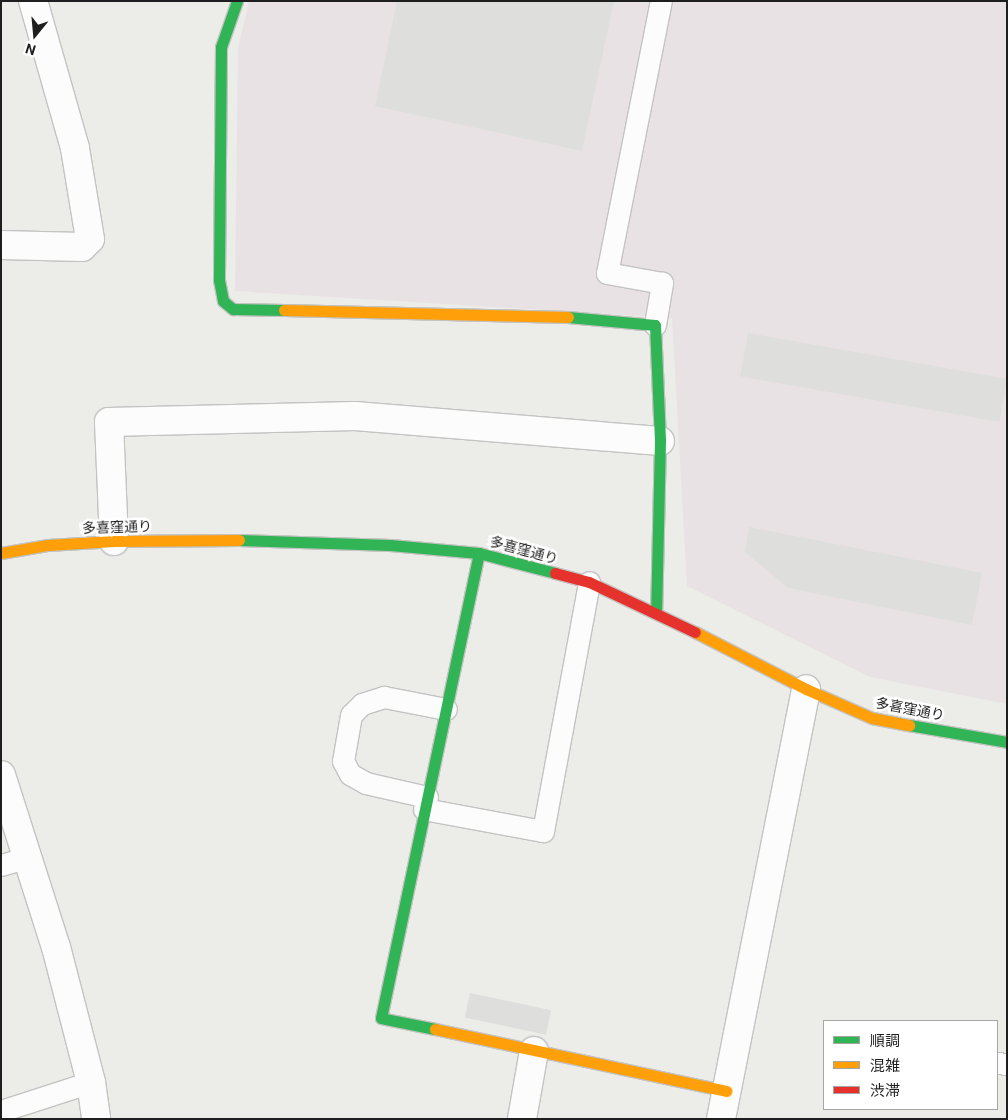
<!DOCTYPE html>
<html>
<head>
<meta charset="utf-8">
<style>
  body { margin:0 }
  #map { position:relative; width:1008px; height:1120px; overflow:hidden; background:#ecece8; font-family:Roboto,"Noto Sans JP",sans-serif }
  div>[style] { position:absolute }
  .industrial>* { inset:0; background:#e9e2e5 }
  .parking>* { inset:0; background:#dededd; transform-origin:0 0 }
  .roads { filter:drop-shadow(1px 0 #c3c3c2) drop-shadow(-1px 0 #c3c3c2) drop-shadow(0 1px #c3c3c2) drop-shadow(0 -1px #c3c3c2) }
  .lane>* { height:21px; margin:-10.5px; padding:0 10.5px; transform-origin:10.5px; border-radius:10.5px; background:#fcfcfc }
  .street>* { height:28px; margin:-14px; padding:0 14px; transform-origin:14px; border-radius:14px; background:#fcfcfc }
  .fast>* { height:11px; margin:-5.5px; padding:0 5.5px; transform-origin:5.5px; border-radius:5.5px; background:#30b455 }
  .slow>* { height:11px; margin:-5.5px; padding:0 5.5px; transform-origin:5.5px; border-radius:5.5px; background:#ff9f0a }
  .jam>* { height:11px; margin:-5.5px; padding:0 5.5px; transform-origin:5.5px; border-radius:5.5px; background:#e5322d }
  span { translate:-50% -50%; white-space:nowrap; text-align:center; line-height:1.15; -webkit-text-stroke:5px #fff; paint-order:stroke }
  .street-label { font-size:14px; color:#1e1e1e }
  .frame { position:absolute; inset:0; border:2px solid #1e1e1e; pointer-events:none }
  .legend { position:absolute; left:823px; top:1020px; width:175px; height:90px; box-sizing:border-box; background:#fff; border:1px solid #a5a5a5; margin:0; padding:6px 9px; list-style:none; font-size:15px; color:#1e1e1e }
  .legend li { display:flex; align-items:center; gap:10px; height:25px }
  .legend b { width:25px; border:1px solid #a5a5a5 }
  .north { position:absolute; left:10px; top:10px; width:50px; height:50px; -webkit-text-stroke:4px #fff; paint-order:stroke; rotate:197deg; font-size:14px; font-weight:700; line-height:20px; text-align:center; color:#1e1e1e }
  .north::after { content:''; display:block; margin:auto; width:18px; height:22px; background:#1e1e1e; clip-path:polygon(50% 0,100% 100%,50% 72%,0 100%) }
</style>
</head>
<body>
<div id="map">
  <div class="industrial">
    <i style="clip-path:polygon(249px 1px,1007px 1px,1007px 704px,870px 677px,687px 586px,672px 318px,235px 291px,238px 48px)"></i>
  </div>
  <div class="parking">
    <i style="clip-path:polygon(397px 1px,614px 1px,582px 151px,375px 106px)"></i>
    <i style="left:748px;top:333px;width:263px;height:44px;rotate:10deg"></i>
    <i style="clip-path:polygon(749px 527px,982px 573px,972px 625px,788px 588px,745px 552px)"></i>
    <i style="left:470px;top:993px;width:83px;height:25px;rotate:12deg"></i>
  </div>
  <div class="roads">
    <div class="lane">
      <i style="left:655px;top:325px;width:43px;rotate:-80.5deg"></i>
      <i style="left:662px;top:283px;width:56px;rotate:-169.7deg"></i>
      <i style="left:607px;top:273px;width:277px;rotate:-78.8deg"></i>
      <i style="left:427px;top:797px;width:63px;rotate:-167.1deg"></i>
      <i style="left:366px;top:783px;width:18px;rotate:-151deg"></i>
      <i style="left:350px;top:774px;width:15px;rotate:-118deg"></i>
      <i style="left:343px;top:761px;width:47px;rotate:-80.1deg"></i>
      <i style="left:351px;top:715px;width:16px;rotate:-45deg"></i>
      <i style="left:362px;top:704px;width:23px;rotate:-18deg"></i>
      <i style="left:384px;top:697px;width:63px;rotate:11deg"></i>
      <i style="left:424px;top:809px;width:121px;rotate:10.5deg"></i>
      <i style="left:543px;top:831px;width:253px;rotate:-79.5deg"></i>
      <i style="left:1px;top:865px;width:29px;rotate:-16deg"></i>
      <i style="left:997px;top:1063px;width:10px;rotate:6deg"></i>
      <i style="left:1px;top:1111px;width:95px;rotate:-17.9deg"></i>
    </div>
    <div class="street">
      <i style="left:1px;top:245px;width:81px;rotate:1.4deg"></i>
      <i style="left:82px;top:247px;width:11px;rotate:-45deg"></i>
      <i style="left:90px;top:239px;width:92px;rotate:-99.4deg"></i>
      <i style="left:75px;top:148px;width:153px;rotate:-105.9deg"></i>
      <i style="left:114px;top:541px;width:119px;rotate:-92.4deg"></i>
      <i style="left:109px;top:422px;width:246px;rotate:-1.4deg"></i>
      <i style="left:355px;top:416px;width:306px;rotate:4.7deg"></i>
      <i style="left:1px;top:775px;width:181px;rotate:72.3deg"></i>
      <i style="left:56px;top:947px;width:139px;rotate:75.5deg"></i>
      <i style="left:91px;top:1082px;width:37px;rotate:82deg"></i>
      <i style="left:522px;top:1119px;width:69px;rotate:-80deg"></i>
      <i style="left:721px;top:1119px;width:438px;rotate:-78.8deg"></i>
    </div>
    <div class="fast">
      <i style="left:237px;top:1px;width:49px;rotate:109.2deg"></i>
      <i style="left:221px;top:47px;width:233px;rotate:90.5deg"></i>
      <i style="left:219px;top:280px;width:21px;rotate:79deg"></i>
      <i style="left:223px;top:301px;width:13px;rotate:39deg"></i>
      <i style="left:233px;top:309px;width:51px;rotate:1.1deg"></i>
      <i style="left:568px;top:317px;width:87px;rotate:5.3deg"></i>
      <i style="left:655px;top:325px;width:116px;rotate:87.5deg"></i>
      <i style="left:660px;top:441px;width:171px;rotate:91.3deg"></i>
      <i style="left:239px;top:540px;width:151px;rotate:1.9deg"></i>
      <i style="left:390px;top:545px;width:89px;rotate:5.1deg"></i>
      <i style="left:479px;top:553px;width:79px;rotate:14.7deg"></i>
      <i style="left:909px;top:725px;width:99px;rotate:9.8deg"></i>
      <i style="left:435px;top:1029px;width:55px;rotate:-168.5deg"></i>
      <i style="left:381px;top:1018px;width:475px;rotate:-78.1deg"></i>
    </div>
    <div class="slow">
      <i style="left:284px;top:310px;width:284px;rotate:1.4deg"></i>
      <i style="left:1px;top:553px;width:48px;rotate:-9.7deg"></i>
      <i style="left:48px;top:545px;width:66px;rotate:-3.5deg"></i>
      <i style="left:114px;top:541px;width:125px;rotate:-0.5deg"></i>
      <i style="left:695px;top:632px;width:125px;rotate:27.2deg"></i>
      <i style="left:806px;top:689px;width:72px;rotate:23.7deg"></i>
      <i style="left:872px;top:718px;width:38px;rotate:11deg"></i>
      <i style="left:435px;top:1029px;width:298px;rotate:12deg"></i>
    </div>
    <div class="jam">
      <i style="left:555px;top:573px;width:35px;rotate:15deg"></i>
      <i style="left:589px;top:582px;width:117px;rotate:25.3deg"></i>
    </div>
  </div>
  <div class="street-label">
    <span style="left:117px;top:527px;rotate:-2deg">多喜窪通り</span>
    <span style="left:524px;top:550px;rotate:15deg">多喜窪通り</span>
    <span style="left:910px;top:709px;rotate:11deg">多喜窪通り</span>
  </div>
  <div class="frame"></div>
  <ul class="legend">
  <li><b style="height:6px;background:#30b455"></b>順調</li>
  <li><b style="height:6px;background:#ff9f0a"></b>混雑</li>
  <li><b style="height:6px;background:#e5322d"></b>渋滞</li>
  </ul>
  <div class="north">N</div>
</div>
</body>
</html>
